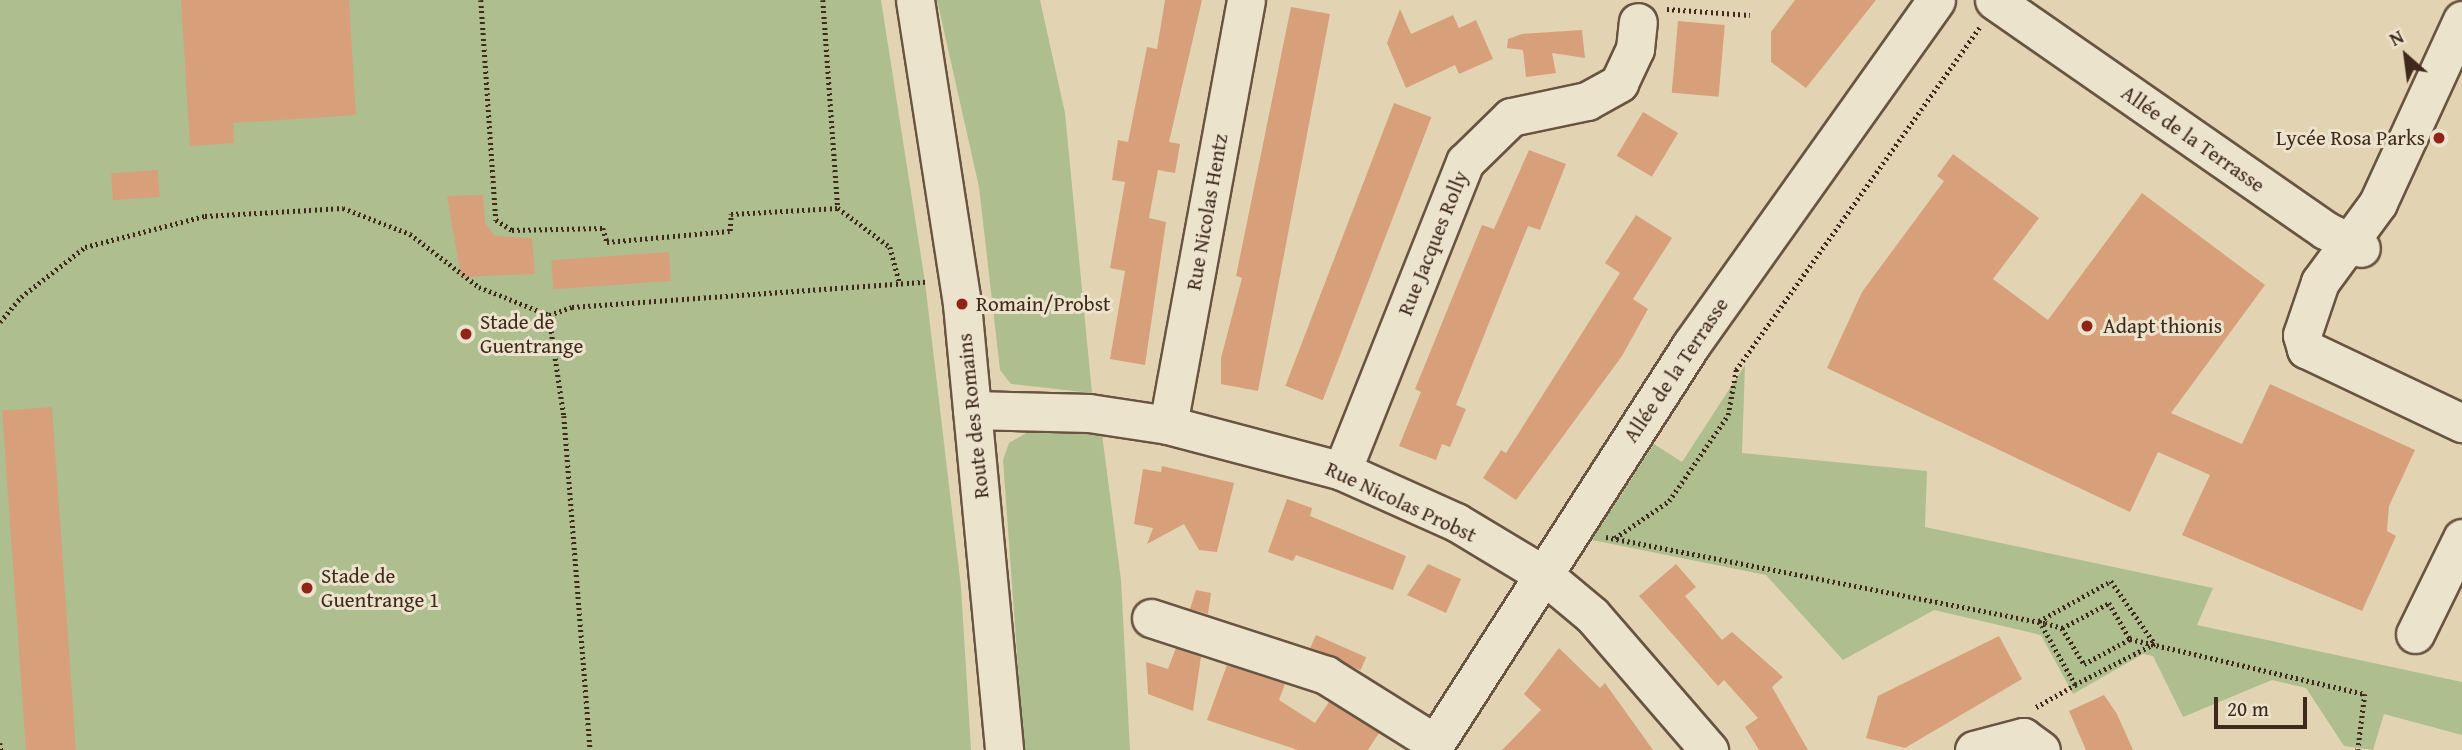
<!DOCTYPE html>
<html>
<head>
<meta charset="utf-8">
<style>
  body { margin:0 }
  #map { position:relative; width:2462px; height:750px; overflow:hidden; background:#e2d4b2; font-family:"Gentium Book Plus",serif }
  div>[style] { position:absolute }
  .green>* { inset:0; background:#afbe8f }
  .building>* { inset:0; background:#d8a07a; transform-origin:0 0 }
  .path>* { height:4.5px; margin-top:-2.25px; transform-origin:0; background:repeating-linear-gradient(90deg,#3f291b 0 2px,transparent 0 5.5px) }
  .roads { filter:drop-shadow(2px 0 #685441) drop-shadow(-2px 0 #685441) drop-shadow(0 2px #685441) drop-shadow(0 -2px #685441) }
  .minor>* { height:37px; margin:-18.5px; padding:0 18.5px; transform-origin:18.5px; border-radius:18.5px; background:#ece3cd }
  .dots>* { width:19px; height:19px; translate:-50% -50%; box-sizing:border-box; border:4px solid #ece3cd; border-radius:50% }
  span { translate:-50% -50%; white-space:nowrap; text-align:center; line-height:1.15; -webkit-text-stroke:6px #ece3cd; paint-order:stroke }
  .poi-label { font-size:21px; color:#3f291b }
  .right { translate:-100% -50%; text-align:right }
  .left { translate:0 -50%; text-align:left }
  .street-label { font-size:21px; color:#3f291b }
  .north { position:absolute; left:2371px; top:21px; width:70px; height:70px; -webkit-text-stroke:5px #ece3cd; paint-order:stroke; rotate:332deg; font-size:19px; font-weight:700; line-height:28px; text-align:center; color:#3f291b }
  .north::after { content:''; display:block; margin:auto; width:24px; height:32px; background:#3f291b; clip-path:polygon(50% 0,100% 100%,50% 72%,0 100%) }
  .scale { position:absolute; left:2214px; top:697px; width:93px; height:32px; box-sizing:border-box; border:4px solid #3f291b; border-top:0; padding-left:9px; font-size:21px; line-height:24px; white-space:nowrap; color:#3f291b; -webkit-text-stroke:5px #ece3cd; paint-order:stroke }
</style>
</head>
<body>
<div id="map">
  <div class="green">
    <i style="clip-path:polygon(0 0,881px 0,925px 282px,961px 587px,971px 750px,0 750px)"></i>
    <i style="clip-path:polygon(937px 0,1040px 0,1065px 113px,1092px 393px,1011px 384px,1000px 370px,979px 187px)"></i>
    <i style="clip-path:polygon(1745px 365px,1742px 453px,1927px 471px,1925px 527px,2213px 588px,2197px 625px,2462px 682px,2462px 735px,2384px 714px,2373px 750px,2344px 746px,2306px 688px,2272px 680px,2183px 717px,2153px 656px,2143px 654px,2073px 694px,2041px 635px,1934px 610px,1843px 660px,1766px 575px,1592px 540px,1654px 444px,1682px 462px)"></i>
    <i style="clip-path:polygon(1028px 432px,1102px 434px,1121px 580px,1130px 750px,1024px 750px,1003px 460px,1009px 443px)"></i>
  </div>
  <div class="building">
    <i style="clip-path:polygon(181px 0,349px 0,356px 115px,233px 123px,234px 143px,190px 146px)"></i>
    <i style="clip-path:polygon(1165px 0,1202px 0,1169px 142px,1180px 144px,1175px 173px,1158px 170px,1149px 218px,1166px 222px,1145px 365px,1110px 359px,1125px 271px,1110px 268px,1125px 182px,1112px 180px,1118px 140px,1128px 142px,1147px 47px,1157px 49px)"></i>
    <i style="clip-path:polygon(1795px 0,1876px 0,1806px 88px,1771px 62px,1771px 32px)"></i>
    <i style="clip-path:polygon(1291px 7px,1330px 14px,1258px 391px,1221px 384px,1221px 358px,1242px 278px,1236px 276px)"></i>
    <i style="clip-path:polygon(1400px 9px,1411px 34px,1453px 15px,1459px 28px,1476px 20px,1493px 59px,1459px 74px,1455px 65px,1406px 88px,1387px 43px)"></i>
    <i style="left:1678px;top:21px;width:47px;height:72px;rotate:5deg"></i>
    <i style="clip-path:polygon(1582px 30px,1585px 58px,1552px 53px,1556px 73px,1526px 77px,1523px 50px,1507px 48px,1508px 39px,1522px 34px)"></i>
    <i style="left:1394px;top:103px;width:40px;height:303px;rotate:21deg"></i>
    <i style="left:1643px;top:112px;width:41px;height:51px;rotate:31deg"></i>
    <i style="clip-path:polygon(1529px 150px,1566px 164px,1540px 230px,1528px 226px,1456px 405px,1466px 409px,1450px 447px,1442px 444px,1436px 460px,1399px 446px,1421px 392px,1415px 389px,1482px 225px,1494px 229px)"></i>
    <i style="clip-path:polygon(1953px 154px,2039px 218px,1993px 279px,2048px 320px,2142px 193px,2265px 285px,2171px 413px,2242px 444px,2270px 384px,2415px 450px,2389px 506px,2387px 531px,2396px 536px,2362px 611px,2182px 535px,2210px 475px,2158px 452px,2130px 512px,1827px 368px,1862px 292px,1944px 181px,1937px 176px)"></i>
    <i style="left:158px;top:170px;width:27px;height:47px;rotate:86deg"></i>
    <i style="clip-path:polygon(483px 195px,485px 223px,495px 236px,532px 238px,535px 274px,461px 277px,447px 196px)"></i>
    <i style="clip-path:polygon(1636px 215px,1672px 238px,1633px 299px,1648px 309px,1622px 356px,1516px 500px,1483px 478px,1501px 450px,1506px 453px,1620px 273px,1605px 263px)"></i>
    <i style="left:669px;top:252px;width:29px;height:118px;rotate:86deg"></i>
    <i style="left:52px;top:407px;width:344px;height:50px;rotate:86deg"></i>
    <i style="clip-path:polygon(1162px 466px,1234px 483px,1217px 552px,1199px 550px,1184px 524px,1147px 544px,1153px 528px,1134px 524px,1143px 469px,1161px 472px)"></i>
    <i style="clip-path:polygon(1287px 499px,1312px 508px,1310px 516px,1406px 556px,1393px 590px,1296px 555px,1293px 561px,1268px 552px)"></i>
    <i style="clip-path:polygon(1428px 564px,1461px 579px,1446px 613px,1407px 595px)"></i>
    <i style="clip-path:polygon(1676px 564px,1696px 587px,1685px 596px,1722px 640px,1732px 632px,1783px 677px,1772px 687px,1808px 750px,1759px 750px,1745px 727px,1758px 718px,1724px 680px,1718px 686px,1639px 596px)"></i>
    <i style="clip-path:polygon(1196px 590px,1211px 593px,1208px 614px,1190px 609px)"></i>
    <i style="left:1316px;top:635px;width:55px;height:14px;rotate:24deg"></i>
    <i style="clip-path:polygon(1999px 636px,2022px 679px,1905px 748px,1866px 738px,1878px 696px)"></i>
    <i style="clip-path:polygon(1176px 648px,1201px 657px,1193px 711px,1148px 694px,1146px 662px,1168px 669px)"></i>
    <i style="clip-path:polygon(1559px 648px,1600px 688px,1605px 683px,1653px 750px,1502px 750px,1541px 710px,1524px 694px)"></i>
    <i style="clip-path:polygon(1227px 665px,1285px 684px,1279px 700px,1315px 723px,1329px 702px,1379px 733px,1368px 750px,1298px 750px,1207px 720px)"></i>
    <i style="clip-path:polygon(2104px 695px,2117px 714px,2133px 750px,2086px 750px,2069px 711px)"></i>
  </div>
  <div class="path">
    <i style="left:481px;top:0;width:221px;rotate:86.1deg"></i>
    <i style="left:496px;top:220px;width:19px;rotate:32deg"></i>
    <i style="left:512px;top:230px;width:91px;rotate:-1.3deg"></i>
    <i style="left:603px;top:228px;width:15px;rotate:74deg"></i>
    <i style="left:607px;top:242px;width:123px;rotate:-5.1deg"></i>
    <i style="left:730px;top:231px;width:17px;rotate:-87deg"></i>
    <i style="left:731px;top:214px;width:107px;rotate:-3.2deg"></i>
    <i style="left:838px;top:208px;width:65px;rotate:36.9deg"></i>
    <i style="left:890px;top:247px;width:38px;rotate:75deg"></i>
    <i style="left:823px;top:0;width:209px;rotate:85.9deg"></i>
    <i style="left:1667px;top:9px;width:83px;rotate:4.1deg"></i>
    <i style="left:549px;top:315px;width:102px;rotate:81.6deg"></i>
    <i style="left:564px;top:416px;width:335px;rotate:85.5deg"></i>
    <i style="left:0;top:322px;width:33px;rotate:-50deg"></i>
    <i style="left:21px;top:297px;width:81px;rotate:-38deg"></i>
    <i style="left:85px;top:247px;width:124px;rotate:-14.5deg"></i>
    <i style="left:205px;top:216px;width:138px;rotate:-3.3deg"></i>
    <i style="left:343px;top:208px;width:72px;rotate:21.2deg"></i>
    <i style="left:410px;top:234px;width:87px;rotate:37.5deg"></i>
    <i style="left:479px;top:287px;width:75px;rotate:21.8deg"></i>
    <i style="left:549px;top:315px;width:24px;rotate:-19deg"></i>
    <i style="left:572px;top:307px;width:354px;rotate:-4.1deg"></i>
    <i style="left:1606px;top:537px;width:447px;rotate:11.1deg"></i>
    <i style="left:2045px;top:623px;width:18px;rotate:16deg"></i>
    <i style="left:2062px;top:628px;width:42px;rotate:58.6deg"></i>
    <i style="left:2084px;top:664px;width:52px;rotate:-28.5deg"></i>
    <i style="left:2130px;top:639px;width:241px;rotate:13.2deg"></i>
    <i style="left:2365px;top:694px;width:56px;rotate:97.1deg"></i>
    <i style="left:1615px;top:538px;width:65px;rotate:-34.4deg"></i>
    <i style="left:1669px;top:501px;width:104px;rotate:-55.5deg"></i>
    <i style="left:1728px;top:415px;width:46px;rotate:-79.9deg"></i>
    <i style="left:1736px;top:370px;width:420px;rotate:-54.6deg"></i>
    <i style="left:2111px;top:581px;width:77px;rotate:55.1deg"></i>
    <i style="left:2155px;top:644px;width:90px;rotate:152.9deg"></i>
    <i style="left:2075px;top:685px;width:73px;rotate:-119.4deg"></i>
    <i style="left:2039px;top:621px;width:82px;rotate:-29.1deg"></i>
    <i style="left:2062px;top:628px;width:53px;rotate:-28deg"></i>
    <i style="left:2109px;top:603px;width:42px;rotate:59.7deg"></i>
    <i style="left:2036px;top:707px;width:45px;rotate:-29.4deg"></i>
    <i style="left:0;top:743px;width:7px;rotate:82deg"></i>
  </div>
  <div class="roads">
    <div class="minor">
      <i style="left:915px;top:0;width:308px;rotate:81.2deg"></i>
      <i style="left:962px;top:304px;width:448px;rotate:84.6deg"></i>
      <i style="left:1994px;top:0;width:403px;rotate:34.8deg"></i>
      <i style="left:2325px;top:230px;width:40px;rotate:26.6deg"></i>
      <i style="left:2462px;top:20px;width:201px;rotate:114.7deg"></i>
      <i style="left:2378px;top:203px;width:98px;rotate:126.3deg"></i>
      <i style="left:2320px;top:282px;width:56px;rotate:108.8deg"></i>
      <i style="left:2302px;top:335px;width:15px;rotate:74deg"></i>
      <i style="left:2306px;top:349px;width:173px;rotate:25.4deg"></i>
      <i style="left:972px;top:410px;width:117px;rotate:1.5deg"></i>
      <i style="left:1089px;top:413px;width:80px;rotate:8.6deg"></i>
      <i style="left:1168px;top:425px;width:180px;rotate:14.8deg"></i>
      <i style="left:1342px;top:471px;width:125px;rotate:24.1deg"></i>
      <i style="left:1456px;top:522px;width:103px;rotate:31.1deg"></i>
      <i style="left:1544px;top:575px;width:62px;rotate:39.8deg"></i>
      <i style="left:1592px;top:615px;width:179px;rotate:49.1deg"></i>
      <i style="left:1168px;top:425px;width:432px;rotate:-79.6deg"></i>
      <i style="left:1342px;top:471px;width:333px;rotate:-68.3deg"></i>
      <i style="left:1465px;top:162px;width:64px;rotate:-44.4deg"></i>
      <i style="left:1511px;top:117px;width:78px;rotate:-11.9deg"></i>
      <i style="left:1587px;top:101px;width:37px;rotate:-29deg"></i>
      <i style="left:1619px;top:83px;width:38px;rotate:-65deg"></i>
      <i style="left:1635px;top:49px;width:27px;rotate:-84deg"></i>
      <i style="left:1151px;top:618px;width:184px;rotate:18deg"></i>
      <i style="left:1326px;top:675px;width:128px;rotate:32deg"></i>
      <i style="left:2415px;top:634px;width:107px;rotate:-63.9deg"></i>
      <i style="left:1431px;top:750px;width:481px;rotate:-57.3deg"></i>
      <i style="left:1691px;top:345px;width:423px;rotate:-54.6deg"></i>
      <i style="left:1974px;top:750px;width:51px;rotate:-14.9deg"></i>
      <i style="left:2023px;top:737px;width:22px;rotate:36deg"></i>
    </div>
  </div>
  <div class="dots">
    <i style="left:2439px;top:138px;background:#8f2418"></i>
    <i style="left:962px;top:304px;background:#8f2418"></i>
    <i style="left:2087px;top:326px;background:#8f2418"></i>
    <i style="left:466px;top:334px;background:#8f2418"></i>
    <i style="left:307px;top:588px;background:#8f2418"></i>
  </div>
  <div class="poi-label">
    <span class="right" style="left:2425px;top:138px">Lycée Rosa Parks</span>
    <span class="left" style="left:976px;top:304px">Romain/Probst</span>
    <span class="left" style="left:480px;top:334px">Stade de<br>Guentrange</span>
    <span class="left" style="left:2103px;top:326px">Adapt thionis</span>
    <span class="left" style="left:321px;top:588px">Stade de<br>Guentrange 1</span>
  </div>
  <div class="street-label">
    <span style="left:2193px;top:139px;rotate:35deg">Allée de la Terrasse</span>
    <span style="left:1207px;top:212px;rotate:-80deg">Rue Nicolas Hentz</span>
    <span style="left:1433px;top:243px;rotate:-68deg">Rue Jacques Rolly</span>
    <span style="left:1676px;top:370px;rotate:-56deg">Allée de la Terrasse</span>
    <span style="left:973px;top:416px;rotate:-96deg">Route des Romains</span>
    <span style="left:1401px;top:502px;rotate:25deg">Rue Nicolas Probst</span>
  </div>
  <div class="north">N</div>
  <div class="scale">20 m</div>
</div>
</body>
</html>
